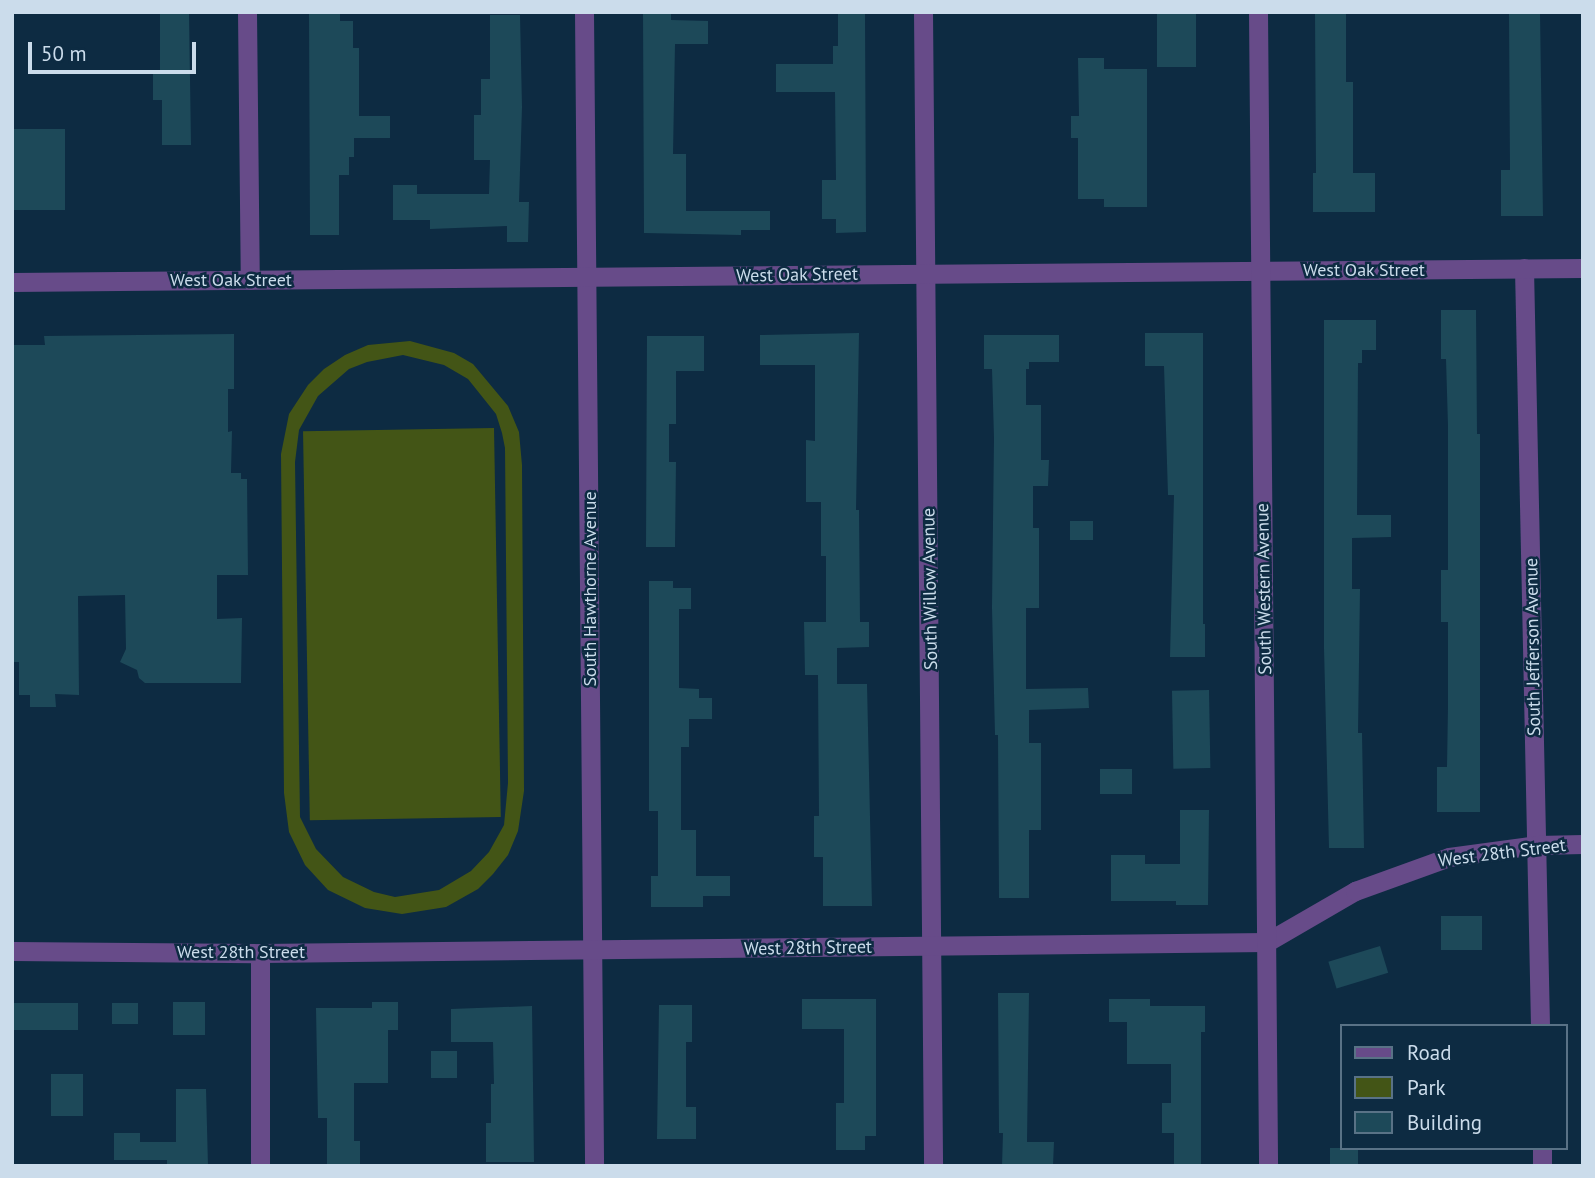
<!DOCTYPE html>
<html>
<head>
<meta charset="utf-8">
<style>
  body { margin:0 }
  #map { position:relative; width:1595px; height:1178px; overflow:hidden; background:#0d2b42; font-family:"PT Sans",sans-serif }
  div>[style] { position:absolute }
  .green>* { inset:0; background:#435516; transform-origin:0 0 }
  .building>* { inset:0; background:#1d4959; transform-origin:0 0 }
  .minor>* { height:19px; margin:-9.5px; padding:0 9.5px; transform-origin:9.5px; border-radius:9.5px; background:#674b89 }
  .tertiary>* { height:19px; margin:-9.5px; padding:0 9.5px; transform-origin:9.5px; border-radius:9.5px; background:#674b89 }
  span { translate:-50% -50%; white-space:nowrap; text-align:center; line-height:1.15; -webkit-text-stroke:5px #0d2b42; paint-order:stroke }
  .street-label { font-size:18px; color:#cbdceb }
  .frame { position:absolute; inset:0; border:14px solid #cbdceb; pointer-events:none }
  .legend { position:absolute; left:1340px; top:1024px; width:228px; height:126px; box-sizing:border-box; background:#0d2b42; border:2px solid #597286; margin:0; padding:9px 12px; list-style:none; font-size:21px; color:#cbdceb }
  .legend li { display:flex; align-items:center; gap:14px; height:35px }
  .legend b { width:35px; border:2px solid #597286 }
  .scale { position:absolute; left:28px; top:42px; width:168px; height:32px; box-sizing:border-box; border:4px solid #cbdceb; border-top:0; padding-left:9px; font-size:21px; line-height:24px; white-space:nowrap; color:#cbdceb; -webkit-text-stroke:5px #0d2b42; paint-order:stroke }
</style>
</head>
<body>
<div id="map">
  <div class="green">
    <i style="clip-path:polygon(evenodd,410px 341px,454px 353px,473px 364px,508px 406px,519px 432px,522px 465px,524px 791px,518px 831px,508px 855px,493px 874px,478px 889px,446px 907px,402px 914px,365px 908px,328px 890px,305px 865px,289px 832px,284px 793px,281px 454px,289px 414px,308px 385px,324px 369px,345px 355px,368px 345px,410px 341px,403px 355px,444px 365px,468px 379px,496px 414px,502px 433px,505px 448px,508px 783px,504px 825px,489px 852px,471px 871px,439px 890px,395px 897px,374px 892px,343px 877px,316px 849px,300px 817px,295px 462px,299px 430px,318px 396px,349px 369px,367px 362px,403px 355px)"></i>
    <i style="left:494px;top:428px;width:389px;height:191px;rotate:89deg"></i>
  </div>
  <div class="building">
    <i style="clip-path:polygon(160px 12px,189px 12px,191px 145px,162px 145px,162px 100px,153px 100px,153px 72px,160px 72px)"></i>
    <i style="clip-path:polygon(309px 12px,340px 12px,340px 21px,353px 21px,353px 48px,359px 48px,359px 116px,390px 116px,390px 138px,354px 138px,354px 157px,349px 157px,349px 175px,339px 175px,339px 235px,310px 235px)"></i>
    <i style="clip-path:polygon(643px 12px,671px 12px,671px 20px,708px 21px,708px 44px,675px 44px,673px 154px,686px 154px,686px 211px,770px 211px,770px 230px,741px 230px,741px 235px,644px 233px)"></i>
    <i style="clip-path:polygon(838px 12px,865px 12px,866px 232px,836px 233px,836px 219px,822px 219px,822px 180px,836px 180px,835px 92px,776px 92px,776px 64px,833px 64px,833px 46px,838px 46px)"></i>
    <i style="left:1157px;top:12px;width:39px;height:55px"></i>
    <i style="clip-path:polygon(1315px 12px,1346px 12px,1346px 82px,1353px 82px,1353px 173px,1375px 173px,1375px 212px,1313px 212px,1313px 173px,1316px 173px)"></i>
    <i style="clip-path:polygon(1509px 12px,1540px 12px,1543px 216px,1501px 216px,1501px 170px,1510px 170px)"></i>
    <i style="clip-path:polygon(490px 15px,520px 15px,522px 107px,519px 202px,529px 202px,528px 242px,507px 242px,507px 226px,430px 229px,430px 220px,393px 220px,393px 185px,417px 185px,417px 194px,489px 194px,490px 160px,474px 160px,474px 115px,481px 115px,481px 79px,490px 79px)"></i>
    <i style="clip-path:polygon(1078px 58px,1104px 58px,1104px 69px,1147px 69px,1147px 207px,1104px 207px,1104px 199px,1078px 199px,1078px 138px,1071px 138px,1071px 116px,1079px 116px)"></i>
    <i style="left:12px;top:129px;width:53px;height:81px"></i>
    <i style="clip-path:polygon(1441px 310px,1476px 310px,1477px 434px,1480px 434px,1480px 812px,1437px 812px,1437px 767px,1447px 767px,1448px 706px,1448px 622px,1441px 622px,1441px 570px,1448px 570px,1448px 426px,1446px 359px,1441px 359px)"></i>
    <i style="clip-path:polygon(1324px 320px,1376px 320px,1376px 350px,1362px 350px,1362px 363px,1358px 363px,1357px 515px,1391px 515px,1391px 537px,1352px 538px,1352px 589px,1360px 589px,1358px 733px,1362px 733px,1364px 848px,1329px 848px,1324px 648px)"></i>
    <i style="clip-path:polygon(859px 333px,856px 510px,859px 510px,860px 622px,869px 622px,869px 647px,837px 648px,837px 684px,867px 684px,872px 906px,823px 906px,823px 857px,814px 857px,814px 816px,819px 816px,818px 675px,805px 675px,804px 622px,826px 622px,826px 556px,821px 556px,821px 502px,806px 502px,806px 440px,815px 441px,815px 365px,760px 365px,760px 335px)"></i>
    <i style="clip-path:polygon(1145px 333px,1203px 333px,1203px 624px,1205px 624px,1205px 657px,1170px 657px,1174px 495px,1168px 495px,1164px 366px,1145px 366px)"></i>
    <i style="clip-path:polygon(234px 334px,234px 389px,228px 389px,228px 432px,232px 431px,231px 473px,241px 473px,241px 479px,247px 479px,248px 575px,217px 575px,217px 619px,242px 618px,241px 683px,145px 683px,139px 678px,137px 670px,120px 662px,126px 649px,125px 595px,78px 596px,79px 695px,55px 694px,56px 707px,30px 707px,30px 695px,19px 695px,19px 662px,12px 662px,12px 345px,45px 345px,44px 336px)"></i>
    <i style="clip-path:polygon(984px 335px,1059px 335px,1059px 362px,1029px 362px,1029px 369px,1026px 369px,1026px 405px,1041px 405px,1041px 460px,1049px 460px,1048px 486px,1033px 486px,1033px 528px,1039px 528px,1039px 608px,1026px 608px,1026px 689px,1088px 688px,1089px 708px,1029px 710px,1029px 743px,1041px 743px,1041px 830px,1029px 830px,1029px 898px,999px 898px,998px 735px,995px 735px,992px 608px,994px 438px,992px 369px,984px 369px)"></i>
    <i style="clip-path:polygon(647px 336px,704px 336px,704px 371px,676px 371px,676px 424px,669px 424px,669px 462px,676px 462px,675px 547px,646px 547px)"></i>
    <i style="left:1070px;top:521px;width:23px;height:19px"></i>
    <i style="clip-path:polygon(649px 581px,673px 581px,673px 588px,691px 588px,691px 609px,679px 609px,679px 688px,699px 689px,699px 698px,712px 698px,712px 719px,689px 719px,689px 747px,681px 747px,681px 830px,696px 830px,696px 876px,730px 876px,730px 896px,703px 896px,703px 907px,651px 907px,651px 876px,658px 876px,658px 811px,649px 811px)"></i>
    <i style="left:1209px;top:690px;width:78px;height:37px;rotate:89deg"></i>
    <i style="left:1100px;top:769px;width:32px;height:25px"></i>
    <i style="clip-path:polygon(1180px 810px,1209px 810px,1208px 905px,1176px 905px,1176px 901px,1111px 901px,1111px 855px,1145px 855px,1145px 864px,1180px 864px)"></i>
    <i style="left:1441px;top:916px;width:41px;height:34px"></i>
    <i style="left:1380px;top:946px;width:28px;height:54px;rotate:73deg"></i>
    <i style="clip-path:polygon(998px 993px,1029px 993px,1027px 1142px,1054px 1142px,1053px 1166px,1002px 1166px,1003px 1133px,999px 1133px)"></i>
    <i style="clip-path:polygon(802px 999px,876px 999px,876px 1136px,865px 1136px,865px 1150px,836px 1150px,836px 1103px,844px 1103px,844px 1029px,802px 1029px)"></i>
    <i style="clip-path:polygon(1109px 999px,1150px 999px,1150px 1006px,1205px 1006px,1205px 1032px,1201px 1032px,1201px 1166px,1174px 1166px,1174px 1133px,1162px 1133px,1162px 1103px,1171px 1103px,1171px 1064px,1127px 1064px,1127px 1022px,1109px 1022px)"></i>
    <i style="left:173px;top:1002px;width:32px;height:33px"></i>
    <i style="clip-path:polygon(372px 1002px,398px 1002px,398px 1030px,388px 1030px,388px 1083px,354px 1083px,354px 1141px,360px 1141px,360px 1166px,327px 1166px,327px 1118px,318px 1118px,316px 1008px,372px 1008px)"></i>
    <i style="left:12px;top:1003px;width:66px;height:27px"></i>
    <i style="left:112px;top:1003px;width:26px;height:21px"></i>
    <i style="clip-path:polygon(659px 1005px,692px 1005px,692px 1042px,686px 1042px,686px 1107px,696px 1107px,696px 1139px,657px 1139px)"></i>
    <i style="clip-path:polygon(532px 1006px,534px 1162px,486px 1162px,486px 1123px,491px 1123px,491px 1084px,494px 1084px,493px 1042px,451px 1042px,451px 1009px)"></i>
    <i style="left:431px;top:1051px;width:26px;height:27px"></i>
    <i style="left:51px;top:1074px;width:32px;height:42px"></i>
    <i style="clip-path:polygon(176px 1089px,206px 1089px,208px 1166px,167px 1166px,167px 1160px,114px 1160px,114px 1133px,140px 1133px,140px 1142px,176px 1142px)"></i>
    <i style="left:1330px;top:1148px;width:28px;height:17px"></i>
  </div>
  <div class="minor">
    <i style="left:247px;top:12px;width:268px;rotate:89.4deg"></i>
    <i style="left:584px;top:12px;width:1154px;rotate:89.5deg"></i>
    <i style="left:923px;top:12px;width:1154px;rotate:89.5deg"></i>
    <i style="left:1524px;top:268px;width:758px;rotate:88.79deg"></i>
    <i style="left:12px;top:282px;width:1571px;rotate:-0.51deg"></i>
    <i style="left:12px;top:951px;width:248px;rotate:0.5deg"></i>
    <i style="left:260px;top:953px;width:1007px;rotate:-0.63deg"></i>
    <i style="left:1267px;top:942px;width:102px;rotate:-30.1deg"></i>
    <i style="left:1355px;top:891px;width:100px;rotate:-19.9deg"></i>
    <i style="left:1449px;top:857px;width:89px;rotate:-7.8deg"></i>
    <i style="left:1537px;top:845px;width:46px;rotate:-1.2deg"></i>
    <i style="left:260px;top:953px;width:213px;rotate:90deg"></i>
    <i style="left:1542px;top:1148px;width:18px;rotate:90deg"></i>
  </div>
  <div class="tertiary">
    <i style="left:1258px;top:12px;width:1154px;rotate:89.5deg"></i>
  </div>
  <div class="street-label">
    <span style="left:1364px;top:270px">West Oak Street</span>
    <span style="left:797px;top:275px;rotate:-1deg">West Oak Street</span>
    <span style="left:231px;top:280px">West Oak Street</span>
    <span style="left:590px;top:589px;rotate:-90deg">South Hawthorne Avenue</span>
    <span style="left:930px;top:589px;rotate:-91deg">South Willow Avenue</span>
    <span style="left:1264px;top:589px;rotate:-91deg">South Western Avenue</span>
    <span style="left:1533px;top:647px;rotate:-91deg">South Jefferson Avenue</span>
    <span style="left:1502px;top:853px;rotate:-7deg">West 28th Street</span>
    <span style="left:808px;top:948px;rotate:-1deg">West 28th Street</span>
    <span style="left:241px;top:952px">West 28th Street</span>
  </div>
  <div class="frame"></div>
  <ul class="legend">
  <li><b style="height:9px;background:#674b89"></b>Road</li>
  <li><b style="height:19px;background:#435516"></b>Park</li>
  <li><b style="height:19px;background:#1d4959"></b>Building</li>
  </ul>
  <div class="scale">50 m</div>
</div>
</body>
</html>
